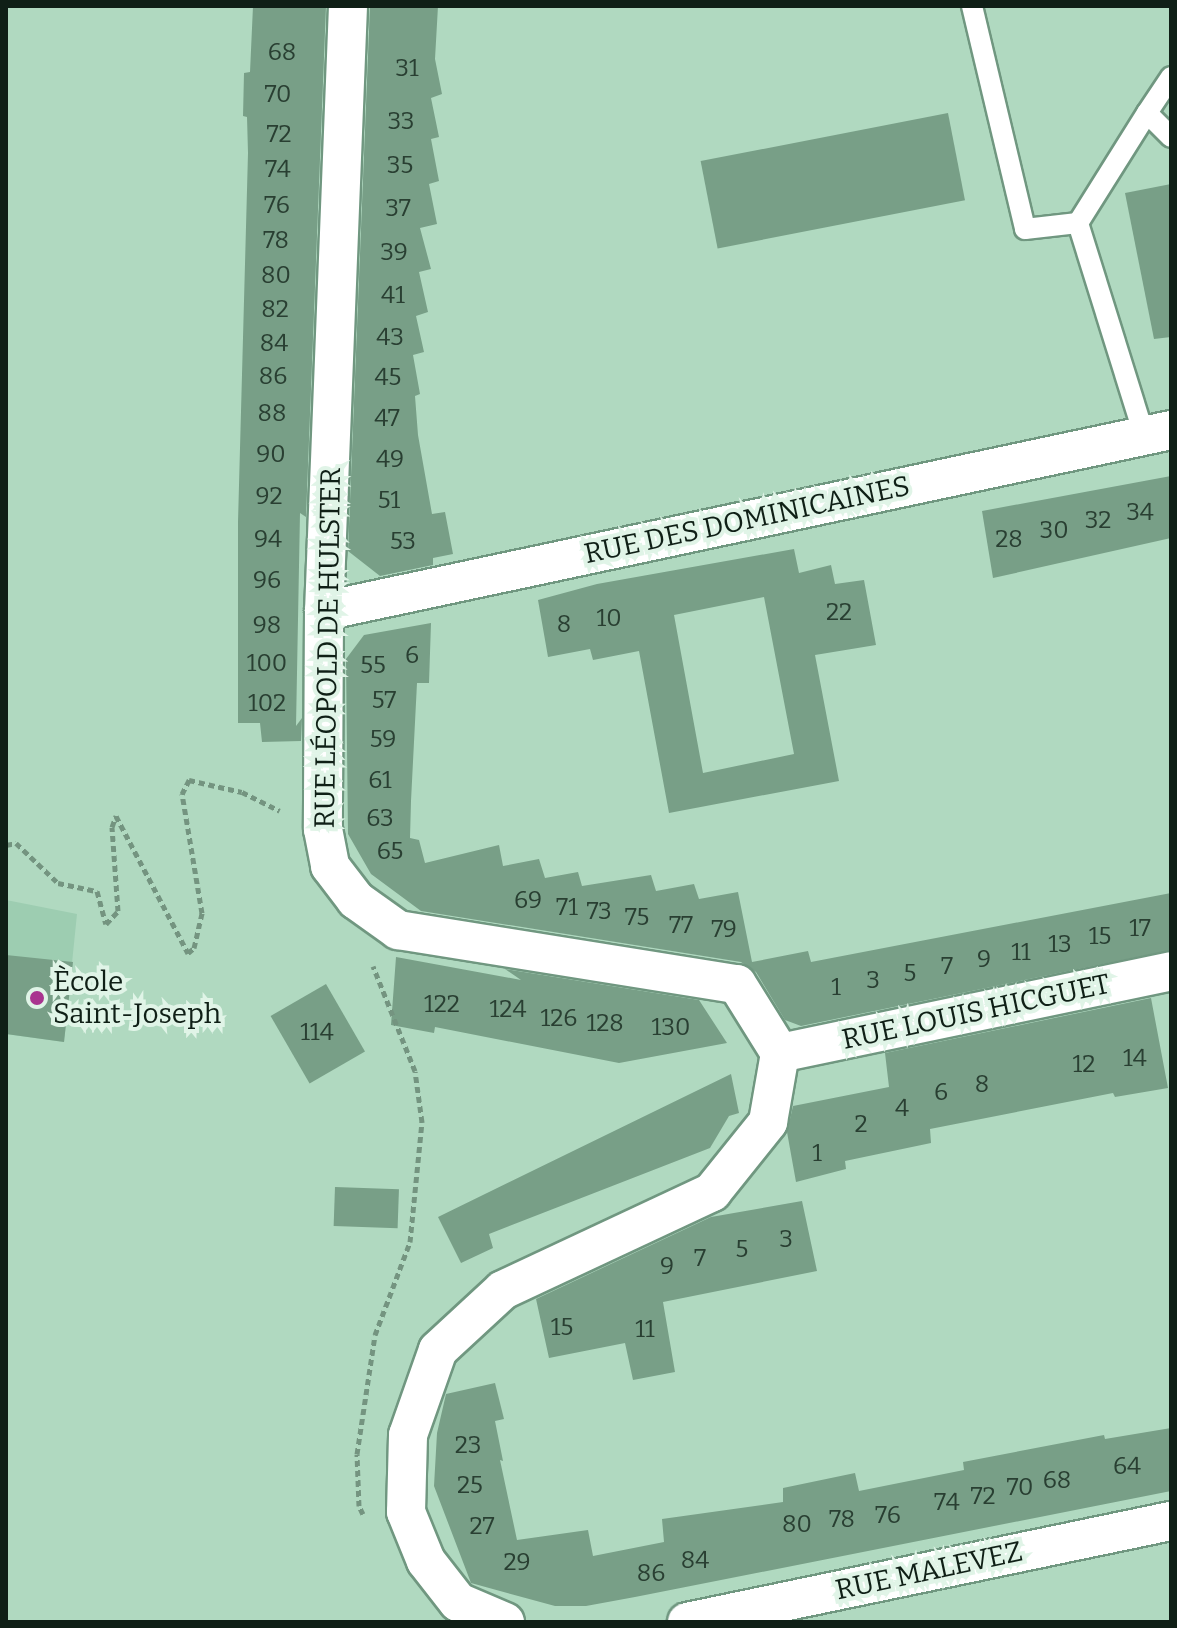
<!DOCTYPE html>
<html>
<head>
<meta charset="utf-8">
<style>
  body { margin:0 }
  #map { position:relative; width:1177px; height:1628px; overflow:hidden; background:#b0d9c0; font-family:Bitter,serif }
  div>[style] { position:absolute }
  .built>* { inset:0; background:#9dcdb1 }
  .building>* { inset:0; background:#789f87; transform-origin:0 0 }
  .path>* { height:5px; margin-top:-2.5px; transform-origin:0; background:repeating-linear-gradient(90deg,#749480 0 6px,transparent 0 10px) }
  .roads { filter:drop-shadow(2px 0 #709780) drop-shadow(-2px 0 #709780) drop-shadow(0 2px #709780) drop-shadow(0 -2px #709780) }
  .service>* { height:20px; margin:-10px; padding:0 10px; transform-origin:10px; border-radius:10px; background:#fff }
  .minor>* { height:38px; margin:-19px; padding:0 19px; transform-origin:19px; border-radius:19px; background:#fff }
  .dots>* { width:22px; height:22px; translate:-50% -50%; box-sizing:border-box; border:4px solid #e0f4e7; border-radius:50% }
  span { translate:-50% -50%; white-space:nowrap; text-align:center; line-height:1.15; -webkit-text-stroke:8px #e0f4e7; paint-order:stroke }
  .number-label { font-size:24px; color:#293f32 }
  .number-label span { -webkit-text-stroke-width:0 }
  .street-label { font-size:28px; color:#0f1f16 }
  .poi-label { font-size:28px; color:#0f1f16 }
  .left { translate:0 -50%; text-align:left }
  .frame { position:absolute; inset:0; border:8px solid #0f1f16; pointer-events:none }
</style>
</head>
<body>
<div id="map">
  <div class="built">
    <i style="clip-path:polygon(6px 900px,77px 914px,64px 1042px,6px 1034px)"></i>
  </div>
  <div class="building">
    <i style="clip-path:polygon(253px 6px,326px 6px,306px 517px,300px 513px,296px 726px,302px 718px,301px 741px,262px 742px,260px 723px,238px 723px,238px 522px,248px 153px,247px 117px,243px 116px,244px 73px,250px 72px)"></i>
    <i style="clip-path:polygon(370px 6px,438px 6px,435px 59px,442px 94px,431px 98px,439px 137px,431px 139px,439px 181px,429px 184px,437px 224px,420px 228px,431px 269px,419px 272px,428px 312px,416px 316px,424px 352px,413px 355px,420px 394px,415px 396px,418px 435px,432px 514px,445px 512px,453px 554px,433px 558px,433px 565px,380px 576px,348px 551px)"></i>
    <i style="left:948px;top:113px;width:89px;height:252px;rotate:79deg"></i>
    <i style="clip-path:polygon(1171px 184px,1171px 337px,1154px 339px,1125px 193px)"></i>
    <i style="clip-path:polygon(1171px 476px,1171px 538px,993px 578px,982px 511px)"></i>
    <i style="clip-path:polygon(evenodd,794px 549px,799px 573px,831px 565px,835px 584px,864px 580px,876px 645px,815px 655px,839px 781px,669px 813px,639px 651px,593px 660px,590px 649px,548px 657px,538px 600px,597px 584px,794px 549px,764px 597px,794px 754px,703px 773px,674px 615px,764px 597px)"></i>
    <i style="clip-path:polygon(431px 623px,429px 683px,417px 683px,411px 801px,410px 838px,419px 840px,425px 863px,499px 845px,503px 866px,539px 859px,545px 878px,578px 872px,582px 886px,651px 875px,656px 891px,694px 884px,699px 899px,738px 892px,752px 962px,808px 951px,811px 962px,1171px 893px,1171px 950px,801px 1026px,785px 1020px,756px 972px,741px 962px,421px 911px,371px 874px,348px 834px,346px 659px,364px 635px)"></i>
    <i style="clip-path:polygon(6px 955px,73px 962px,64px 1042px,6px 1034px)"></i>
    <i style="clip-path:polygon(396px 957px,521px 980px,505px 969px,699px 1000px,727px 1043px,619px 1063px,435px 1027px,434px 1033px,391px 1025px)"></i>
    <i style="left:326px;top:984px;width:78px;height:64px;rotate:60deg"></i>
    <i style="clip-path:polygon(1151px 998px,1168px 1088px,1115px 1097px,1113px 1093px,930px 1129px,931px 1143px,845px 1161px,846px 1169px,796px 1182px,787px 1132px,793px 1106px,889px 1087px,885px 1053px)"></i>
    <i style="clip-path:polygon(731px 1074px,739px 1113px,729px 1116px,710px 1148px,489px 1234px,493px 1248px,461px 1263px,438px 1217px)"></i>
    <i style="left:335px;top:1187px;width:64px;height:39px;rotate:2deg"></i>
    <i style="clip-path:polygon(802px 1201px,817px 1271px,663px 1302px,675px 1372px,633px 1380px,625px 1343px,549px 1358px,536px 1299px,711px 1217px)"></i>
    <i style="clip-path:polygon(495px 1383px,504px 1419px,495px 1421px,503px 1461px,500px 1460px,517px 1540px,588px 1530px,593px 1556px,664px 1542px,662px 1519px,783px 1502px,783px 1488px,855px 1473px,859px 1491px,964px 1470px,963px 1462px,1104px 1435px,1105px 1439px,1171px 1428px,1171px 1491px,635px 1597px,586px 1606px,555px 1606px,471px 1583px,434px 1486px,437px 1433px,446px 1394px)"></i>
  </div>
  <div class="path">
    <i style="left:6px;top:845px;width:10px;rotate:-11deg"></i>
    <i style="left:16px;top:843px;width:58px;rotate:43.6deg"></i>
    <i style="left:58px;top:883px;width:40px;rotate:12deg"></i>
    <i style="left:97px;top:891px;width:34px;rotate:75deg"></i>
    <i style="left:106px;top:924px;width:18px;rotate:-47deg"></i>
    <i style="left:118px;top:911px;width:84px;rotate:-94.1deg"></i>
    <i style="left:112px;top:827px;width:12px;rotate:-70deg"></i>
    <i style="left:116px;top:816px;width:155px;rotate:62.3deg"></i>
    <i style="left:188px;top:953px;width:8px;rotate:-40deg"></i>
    <i style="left:194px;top:948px;width:36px;rotate:-77deg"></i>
    <i style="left:202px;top:913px;width:121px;rotate:-99.5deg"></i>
    <i style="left:182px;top:794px;width:16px;rotate:-63deg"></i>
    <i style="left:189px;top:780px;width:54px;rotate:12.8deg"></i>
    <i style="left:242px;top:792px;width:42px;rotate:26.6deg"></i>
    <i style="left:363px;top:1514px;width:9px;rotate:-117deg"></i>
    <i style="left:359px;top:1506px;width:52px;rotate:-92.2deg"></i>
    <i style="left:357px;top:1454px;width:120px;rotate:-81.4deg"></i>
    <i style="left:375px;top:1335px;width:99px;rotate:-69.4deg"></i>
    <i style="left:410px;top:1242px;width:121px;rotate:-84.3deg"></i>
    <i style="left:422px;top:1122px;width:51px;rotate:-97.8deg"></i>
    <i style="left:415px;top:1071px;width:113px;rotate:-111.8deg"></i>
  </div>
  <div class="roads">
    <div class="service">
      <i style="left:972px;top:6px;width:229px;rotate:76.6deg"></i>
      <i style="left:1025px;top:229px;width:53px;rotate:-6.5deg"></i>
      <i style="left:1078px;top:223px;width:130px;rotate:-57.9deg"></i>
      <i style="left:1171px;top:77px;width:43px;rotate:123.7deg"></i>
      <i style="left:1147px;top:113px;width:34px;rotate:45deg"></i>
      <i style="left:1078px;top:223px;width:222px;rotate:72.7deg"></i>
    </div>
    <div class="minor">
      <i style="left:348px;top:6px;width:605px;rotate:92.27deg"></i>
      <i style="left:324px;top:611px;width:218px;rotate:90.3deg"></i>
      <i style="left:323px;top:829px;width:38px;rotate:79deg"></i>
      <i style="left:330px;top:866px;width:43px;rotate:52.6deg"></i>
      <i style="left:356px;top:900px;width:52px;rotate:35.5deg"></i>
      <i style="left:398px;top:930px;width:343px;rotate:9.1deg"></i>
      <i style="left:737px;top:984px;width:81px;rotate:58.1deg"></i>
      <i style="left:324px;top:611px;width:866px;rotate:-12.06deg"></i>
      <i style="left:780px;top:1053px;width:400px;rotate:-11.8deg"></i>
      <i style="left:505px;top:1622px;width:51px;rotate:-156.9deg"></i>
      <i style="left:458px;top:1602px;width:52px;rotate:-128deg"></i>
      <i style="left:426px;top:1561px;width:53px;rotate:-112.2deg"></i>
      <i style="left:406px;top:1512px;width:77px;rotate:-88.5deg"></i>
      <i style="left:408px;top:1435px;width:90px;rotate:-70.6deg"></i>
      <i style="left:438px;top:1350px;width:88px;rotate:-42.7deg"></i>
      <i style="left:503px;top:1290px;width:231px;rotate:-25.1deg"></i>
      <i style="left:712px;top:1192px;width:90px;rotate:-51.3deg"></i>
      <i style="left:768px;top:1122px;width:70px;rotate:-80.1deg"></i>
      <i style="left:687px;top:1622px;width:494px;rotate:-11.8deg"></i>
    </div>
  </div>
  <div class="dots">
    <i style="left:37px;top:998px;background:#a9358f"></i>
  </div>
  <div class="number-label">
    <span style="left:282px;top:53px">68</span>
    <span style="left:407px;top:69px">31</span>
    <span style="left:278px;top:95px">70</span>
    <span style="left:401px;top:122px">33</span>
    <span style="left:279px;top:135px">72</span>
    <span style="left:400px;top:166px">35</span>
    <span style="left:278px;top:170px">74</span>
    <span style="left:277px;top:206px">76</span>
    <span style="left:398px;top:209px">37</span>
    <span style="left:276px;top:241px">78</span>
    <span style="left:394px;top:253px">39</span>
    <span style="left:276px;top:276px">80</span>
    <span style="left:393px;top:296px">41</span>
    <span style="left:275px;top:310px">82</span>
    <span style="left:390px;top:338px">43</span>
    <span style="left:274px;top:344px">84</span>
    <span style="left:273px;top:377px">86</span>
    <span style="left:388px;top:378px">45</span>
    <span style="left:272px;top:414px">88</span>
    <span style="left:387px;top:419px">47</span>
    <span style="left:271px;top:455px">90</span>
    <span style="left:390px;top:460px">49</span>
    <span style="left:269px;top:497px">92</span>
    <span style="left:389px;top:501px">51</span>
    <span style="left:1140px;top:513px">34</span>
    <span style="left:1098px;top:521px">32</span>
    <span style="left:1054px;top:531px">30</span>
    <span style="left:268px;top:540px">94</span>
    <span style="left:1009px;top:540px">28</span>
    <span style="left:403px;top:542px">53</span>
    <span style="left:267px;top:581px">96</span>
    <span style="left:839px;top:613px">22</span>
    <span style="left:609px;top:619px">10</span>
    <span style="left:564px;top:625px">8</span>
    <span style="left:267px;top:626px">98</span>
    <span style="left:412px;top:656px">6</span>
    <span style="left:267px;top:664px">100</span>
    <span style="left:373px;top:666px">55</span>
    <span style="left:384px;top:701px">57</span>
    <span style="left:267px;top:704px">102</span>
    <span style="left:383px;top:740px">59</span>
    <span style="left:380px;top:781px">61</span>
    <span style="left:380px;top:819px">63</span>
    <span style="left:390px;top:852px">65</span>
    <span style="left:528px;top:901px">69</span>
    <span style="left:567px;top:908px">71</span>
    <span style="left:599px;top:912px">73</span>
    <span style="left:637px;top:918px">75</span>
    <span style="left:681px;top:926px">77</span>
    <span style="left:1140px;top:929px">17</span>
    <span style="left:724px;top:930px">79</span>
    <span style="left:1100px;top:937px">15</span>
    <span style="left:1060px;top:945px">13</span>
    <span style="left:1021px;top:953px">11</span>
    <span style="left:984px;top:960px">9</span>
    <span style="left:947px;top:967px">7</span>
    <span style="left:910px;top:974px">5</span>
    <span style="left:873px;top:981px">3</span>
    <span style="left:836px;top:988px">1</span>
    <span style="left:442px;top:1005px">122</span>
    <span style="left:508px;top:1010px">124</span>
    <span style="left:559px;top:1019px">126</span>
    <span style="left:605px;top:1024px">128</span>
    <span style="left:671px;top:1028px">130</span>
    <span style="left:317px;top:1033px">114</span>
    <span style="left:1135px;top:1059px">14</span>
    <span style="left:1084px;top:1065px">12</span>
    <span style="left:982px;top:1085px">8</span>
    <span style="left:941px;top:1093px">6</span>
    <span style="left:902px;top:1109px">4</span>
    <span style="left:861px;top:1125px">2</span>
    <span style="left:817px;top:1154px">1</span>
    <span style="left:786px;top:1240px">3</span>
    <span style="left:742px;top:1250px">5</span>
    <span style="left:700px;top:1259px">7</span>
    <span style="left:667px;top:1267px">9</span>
    <span style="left:562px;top:1328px">15</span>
    <span style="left:645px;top:1330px">11</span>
    <span style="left:468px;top:1446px">23</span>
    <span style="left:1127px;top:1467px">64</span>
    <span style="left:1057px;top:1481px">68</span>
    <span style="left:470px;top:1486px">25</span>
    <span style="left:1020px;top:1488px">70</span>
    <span style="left:983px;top:1497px">72</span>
    <span style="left:947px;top:1503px">74</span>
    <span style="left:888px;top:1516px">76</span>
    <span style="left:842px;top:1520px">78</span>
    <span style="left:797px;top:1525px">80</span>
    <span style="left:482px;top:1527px">27</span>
    <span style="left:695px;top:1561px">84</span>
    <span style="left:517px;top:1563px">29</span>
    <span style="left:651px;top:1574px">86</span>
  </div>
  <div class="street-label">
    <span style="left:747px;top:520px;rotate:-12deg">RUE DES DOMINICAINES</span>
    <span style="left:328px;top:648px;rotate:-89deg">RUE LÉOPOLD DE HULSTER</span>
    <span style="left:976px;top:1012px;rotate:-12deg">RUE LOUIS HICGUET</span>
    <span style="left:929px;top:1571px;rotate:-12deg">RUE MALEVEZ</span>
  </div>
  <div class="poi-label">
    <span class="left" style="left:53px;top:998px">Ècole<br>Saint-Joseph</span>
  </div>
  <div class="frame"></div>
</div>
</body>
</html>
